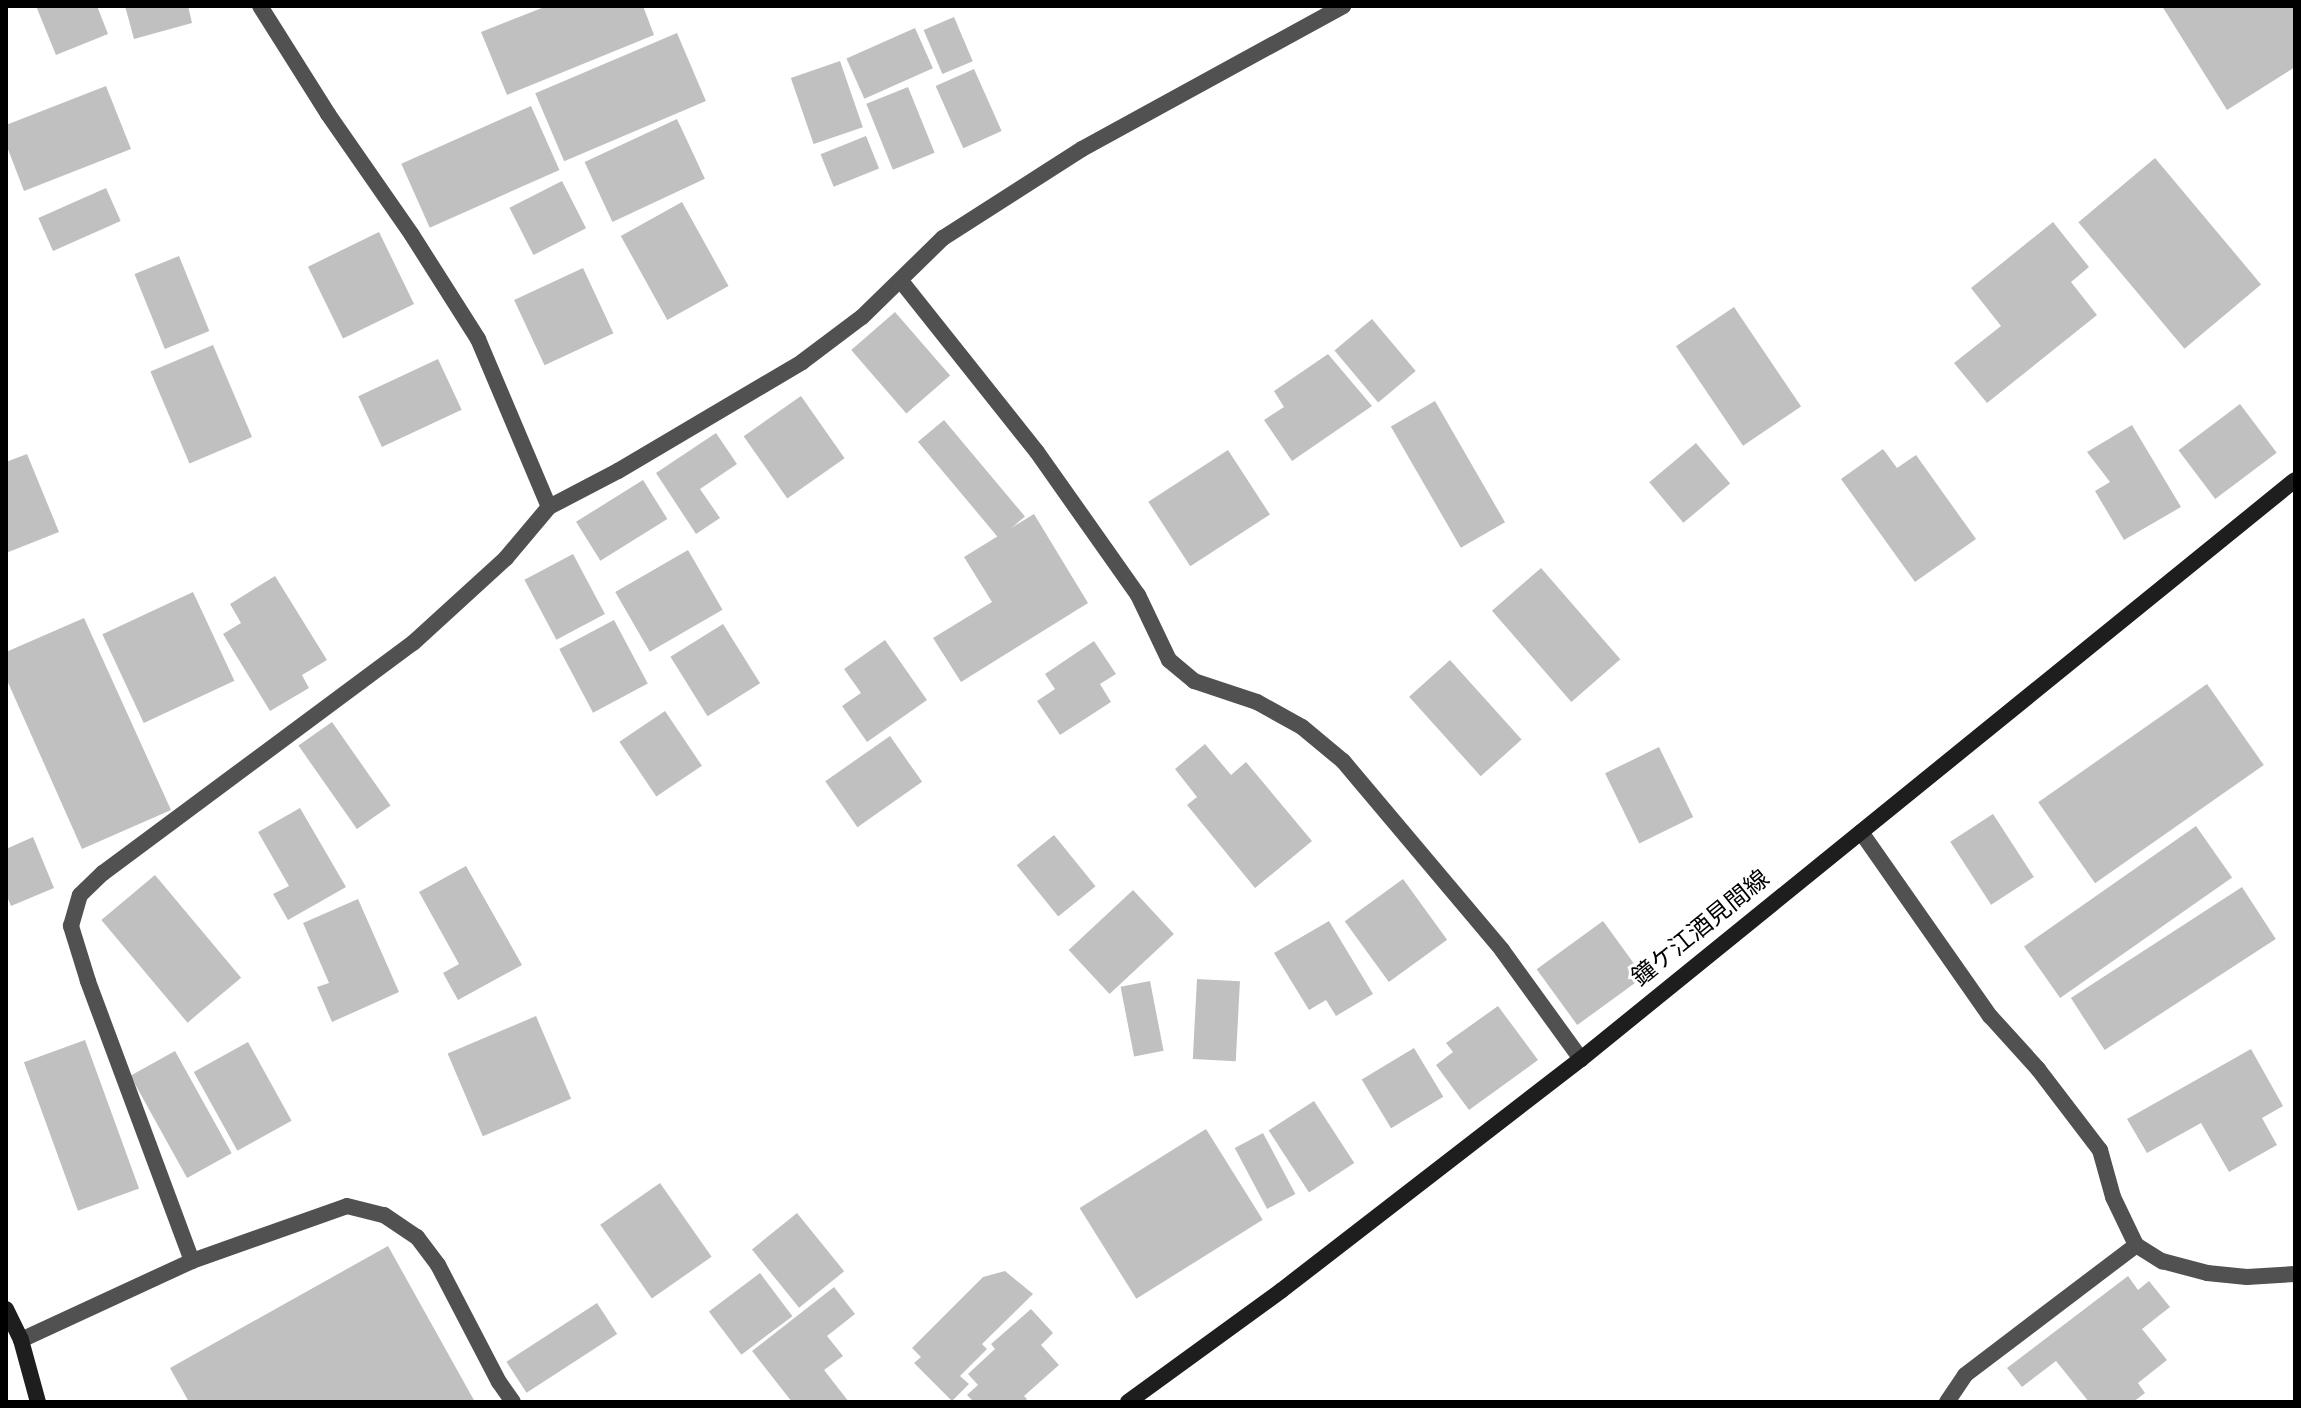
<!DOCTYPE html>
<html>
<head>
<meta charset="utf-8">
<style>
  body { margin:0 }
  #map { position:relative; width:2301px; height:1408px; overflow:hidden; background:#fff; font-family:Overpass,"Noto Sans JP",sans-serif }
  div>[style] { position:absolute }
  .building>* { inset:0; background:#c0c0c0; transform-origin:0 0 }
  .street>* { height:16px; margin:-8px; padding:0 8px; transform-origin:8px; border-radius:8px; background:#515151 }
  .secondary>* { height:16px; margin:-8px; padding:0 8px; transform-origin:8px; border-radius:8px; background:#1e1e1e }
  span { translate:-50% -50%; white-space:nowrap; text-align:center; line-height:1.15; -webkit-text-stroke:6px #fff; paint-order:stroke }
  .street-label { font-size:24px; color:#000 }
  .frame { position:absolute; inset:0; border:8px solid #000; pointer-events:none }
</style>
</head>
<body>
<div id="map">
  <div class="building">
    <i style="clip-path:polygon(36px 6px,97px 6px,108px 34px,56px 55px)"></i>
    <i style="clip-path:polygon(125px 6px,188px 6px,192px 23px,134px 39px)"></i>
    <i style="clip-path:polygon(547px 6px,643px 6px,654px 35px,507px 95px,481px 32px)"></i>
    <i style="clip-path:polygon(2162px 6px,2295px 6px,2295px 67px,2227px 110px)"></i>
    <i style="left:954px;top:17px;width:48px;height:33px;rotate:67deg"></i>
    <i style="left:915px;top:28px;width:44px;height:75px;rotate:66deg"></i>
    <i style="left:677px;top:33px;width:74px;height:154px;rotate:67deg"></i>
    <i style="left:840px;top:61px;width:70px;height:52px;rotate:71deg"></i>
    <i style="left:974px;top:69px;width:68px;height:42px;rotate:66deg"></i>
    <i style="clip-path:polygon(106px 86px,131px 149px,24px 191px,6px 144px,6px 125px)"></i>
    <i style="left:908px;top:87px;width:71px;height:45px;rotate:68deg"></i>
    <i style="left:531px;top:106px;width:70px;height:142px;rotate:66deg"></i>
    <i style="left:677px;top:119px;width:66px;height:102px;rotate:65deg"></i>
    <i style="left:866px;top:136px;width:35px;height:49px;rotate:68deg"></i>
    <i style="left:2155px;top:158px;width:165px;height:100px;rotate:50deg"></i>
    <i style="left:562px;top:181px;width:53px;height:59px;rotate:63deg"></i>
    <i style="left:106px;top:188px;width:36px;height:74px;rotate:66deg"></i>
    <i style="left:682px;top:202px;width:96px;height:70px;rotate:61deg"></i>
    <i style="clip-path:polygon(2053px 222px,2089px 267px,2071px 282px,2097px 315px,1987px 403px,1954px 363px,2001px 326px,1971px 288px)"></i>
    <i style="left:379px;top:232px;width:80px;height:79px;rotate:64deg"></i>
    <i style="left:179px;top:256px;width:81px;height:48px;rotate:68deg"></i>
    <i style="left:583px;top:268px;width:72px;height:76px;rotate:65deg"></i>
    <i style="left:1734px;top:307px;width:120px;height:70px;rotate:56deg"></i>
    <i style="left:895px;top:312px;width:84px;height:58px;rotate:49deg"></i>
    <i style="left:1372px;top:319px;width:68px;height:49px;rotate:50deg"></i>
    <i style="left:213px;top:345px;width:100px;height:68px;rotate:67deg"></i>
    <i style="clip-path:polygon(1328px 354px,1372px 406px,1292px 461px,1264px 420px,1284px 407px,1274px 391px)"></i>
    <i style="left:438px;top:359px;width:56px;height:88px;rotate:65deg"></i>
    <i style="left:801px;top:396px;width:76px;height:70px;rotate:55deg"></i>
    <i style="left:1435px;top:401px;width:140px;height:51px;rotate:60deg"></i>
    <i style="left:2240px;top:404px;width:61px;height:77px;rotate:53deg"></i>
    <i style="left:944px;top:420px;width:126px;height:34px;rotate:50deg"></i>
    <i style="clip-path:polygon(2132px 425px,2181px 507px,2124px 540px,2095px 491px,2110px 482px,2087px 452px)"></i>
    <i style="clip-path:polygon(716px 433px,737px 464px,700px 489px,720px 518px,696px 534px,656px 473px)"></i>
    <i style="left:1696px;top:443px;width:53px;height:61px;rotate:50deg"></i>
    <i style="clip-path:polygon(1883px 449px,1897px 468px,1916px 455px,1976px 539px,1915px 582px,1841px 479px)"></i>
    <i style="left:1228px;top:450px;width:77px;height:95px;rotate:57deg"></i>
    <i style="clip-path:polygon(27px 454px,59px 532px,6px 553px,6px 462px)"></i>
    <i style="left:643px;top:480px;width:46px;height:79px;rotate:58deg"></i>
    <i style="clip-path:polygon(1034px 514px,1088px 603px,961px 682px,933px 638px,992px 602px,964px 557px)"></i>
    <i style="left:688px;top:550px;width:69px;height:84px;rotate:60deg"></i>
    <i style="left:573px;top:554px;width:68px;height:55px;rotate:62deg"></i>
    <i style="left:1541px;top:568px;width:121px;height:65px;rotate:49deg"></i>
    <i style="clip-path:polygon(275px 576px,327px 660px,302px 675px,309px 688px,270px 711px,223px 634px,241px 623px,230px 604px)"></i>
    <i style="left:193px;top:592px;width:98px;height:100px;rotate:65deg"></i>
    <i style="clip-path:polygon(84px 618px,171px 810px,82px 849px,6px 678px,6px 652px)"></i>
    <i style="left:614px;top:620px;width:72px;height:62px;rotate:62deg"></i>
    <i style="left:723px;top:624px;width:70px;height:62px;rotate:58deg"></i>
    <i style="clip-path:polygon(885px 640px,927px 700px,867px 742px,842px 706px,861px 693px,844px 669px)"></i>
    <i style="clip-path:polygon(1094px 641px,1116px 674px,1100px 684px,1111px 702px,1060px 735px,1037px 701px,1055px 689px,1045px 674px)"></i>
    <i style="left:1450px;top:660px;width:107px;height:55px;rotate:48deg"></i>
    <i style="left:2207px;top:684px;width:99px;height:206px;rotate:55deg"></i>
    <i style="left:665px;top:711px;width:66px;height:55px;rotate:56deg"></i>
    <i style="left:332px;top:722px;width:102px;height:41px;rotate:55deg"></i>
    <i style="left:890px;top:736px;width:56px;height:79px;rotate:55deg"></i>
    <i style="clip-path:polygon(1205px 744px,1231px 775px,1246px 762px,1312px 841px,1255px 888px,1187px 805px,1197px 797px,1175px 769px)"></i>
    <i style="left:1659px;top:747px;width:78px;height:60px;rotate:64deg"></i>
    <i style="clip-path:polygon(300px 808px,346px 887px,288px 920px,273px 894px,289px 886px,258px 832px)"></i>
    <i style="left:1993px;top:814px;width:75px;height:51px;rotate:57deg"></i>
    <i style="left:2196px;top:826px;width:63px;height:210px;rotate:55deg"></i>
    <i style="left:1054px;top:835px;width:66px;height:48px;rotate:51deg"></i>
    <i style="clip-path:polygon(33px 837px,54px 888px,11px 906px,6px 894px,6px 849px)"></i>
    <i style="clip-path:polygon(466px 866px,522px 965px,458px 1000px,443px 973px,459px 964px,419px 892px)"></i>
    <i style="left:155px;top:875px;width:134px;height:70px;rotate:50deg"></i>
    <i style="left:1403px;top:879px;width:75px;height:72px;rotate:54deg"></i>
    <i style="left:2242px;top:887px;width:62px;height:204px;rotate:57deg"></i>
    <i style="left:1133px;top:890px;width:60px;height:88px;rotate:47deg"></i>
    <i style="clip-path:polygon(358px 899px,399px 992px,332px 1022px,317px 987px,329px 983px,303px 923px)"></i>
    <i style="clip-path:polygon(1329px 921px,1373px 994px,1336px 1016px,1326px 1000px,1309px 1010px,1274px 953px)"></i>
    <i style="left:1603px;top:921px;width:69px;height:82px;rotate:54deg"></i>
    <i style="left:1197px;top:979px;width:43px;height:80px;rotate:3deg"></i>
    <i style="left:1150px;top:981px;width:71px;height:30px;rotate:79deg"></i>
    <i style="clip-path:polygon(1498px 1006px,1538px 1060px,1469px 1110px,1436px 1065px,1453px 1052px,1446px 1043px)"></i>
    <i style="left:536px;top:1016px;width:90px;height:96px;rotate:67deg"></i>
    <i style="left:85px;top:1040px;width:158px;height:65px;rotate:70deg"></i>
    <i style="left:248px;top:1042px;width:90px;height:62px;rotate:61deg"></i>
    <i style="left:1414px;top:1048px;width:57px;height:61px;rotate:59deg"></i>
    <i style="clip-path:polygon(2251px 1049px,2283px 1106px,2262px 1118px,2277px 1145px,2229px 1172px,2201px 1123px,2147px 1153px,2127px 1119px)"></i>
    <i style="left:175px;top:1051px;width:117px;height:51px;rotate:61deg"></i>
    <i style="left:1314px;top:1101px;width:74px;height:54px;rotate:57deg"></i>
    <i style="left:1206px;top:1129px;width:107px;height:149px;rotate:58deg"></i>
    <i style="left:1263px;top:1133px;width:69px;height:32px;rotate:62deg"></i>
    <i style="left:660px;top:1183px;width:90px;height:73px;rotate:55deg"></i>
    <i style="left:797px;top:1213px;width:75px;height:58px;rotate:51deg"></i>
    <i style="clip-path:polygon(388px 1246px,475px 1402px,189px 1402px,170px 1368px)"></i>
    <i style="clip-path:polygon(1005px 1271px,1033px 1294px,982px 1344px,987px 1349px,960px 1376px,969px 1384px,952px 1401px,914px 1363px,921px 1357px,912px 1348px,983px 1277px)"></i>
    <i style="left:760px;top:1273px;width:54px;height:64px;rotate:53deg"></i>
    <i style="clip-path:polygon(2128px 1276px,2138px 1290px,2149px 1281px,2170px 1307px,2142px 1329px,2167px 1360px,2138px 1383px,2145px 1393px,2133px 1402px,2089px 1402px,2056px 1361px,2022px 1387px,2007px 1368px)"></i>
    <i style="clip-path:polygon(834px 1287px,855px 1314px,827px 1336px,843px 1356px,824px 1370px,849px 1402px,792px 1402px,752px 1351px)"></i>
    <i style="left:597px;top:1303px;width:37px;height:108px;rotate:57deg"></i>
    <i style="clip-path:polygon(1031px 1309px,1053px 1333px,1041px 1345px,1059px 1365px,1024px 1396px,1027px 1399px,1024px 1402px,974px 1402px,967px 1395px,978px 1385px,968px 1374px,995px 1349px,991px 1344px)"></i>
  </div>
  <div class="street">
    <i style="left:260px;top:6px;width:128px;rotate:57.8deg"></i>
    <i style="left:328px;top:114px;width:147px;rotate:55.2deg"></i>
    <i style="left:412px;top:235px;width:123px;rotate:57.6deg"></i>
    <i style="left:478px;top:339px;width:182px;rotate:67.1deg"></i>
    <i style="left:901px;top:281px;width:218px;rotate:51.5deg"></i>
    <i style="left:1037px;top:452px;width:175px;rotate:54.8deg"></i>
    <i style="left:1138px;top:595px;width:72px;rotate:64.5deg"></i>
    <i style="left:1169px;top:660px;width:33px;rotate:40deg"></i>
    <i style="left:1194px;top:681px;width:66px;rotate:18.4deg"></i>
    <i style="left:1257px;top:702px;width:51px;rotate:29.1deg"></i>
    <i style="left:1302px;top:727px;width:53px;rotate:39.7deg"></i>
    <i style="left:1343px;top:761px;width:247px;rotate:49.9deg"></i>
    <i style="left:1502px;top:950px;width:135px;rotate:54.1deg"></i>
    <i style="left:1861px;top:832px;width:225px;rotate:55deg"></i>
    <i style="left:1990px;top:1016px;width:72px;rotate:47.8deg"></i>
    <i style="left:2038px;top:1069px;width:102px;rotate:52.6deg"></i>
    <i style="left:2100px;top:1150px;width:49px;rotate:74.5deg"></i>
    <i style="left:2113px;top:1197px;width:53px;rotate:64.4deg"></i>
    <i style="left:2136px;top:1245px;width:31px;rotate:32deg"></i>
    <i style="left:2162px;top:1261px;width:47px;rotate:14.9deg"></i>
    <i style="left:2207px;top:1273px;width:40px;rotate:5.7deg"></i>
    <i style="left:2247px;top:1277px;width:48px;rotate:-3.6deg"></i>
    <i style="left:192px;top:1261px;width:299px;rotate:-110.4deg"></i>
    <i style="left:88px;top:981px;width:58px;rotate:-107.2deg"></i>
    <i style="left:71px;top:926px;width:32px;rotate:-74deg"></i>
    <i style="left:80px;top:895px;width:32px;rotate:-44deg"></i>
    <i style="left:103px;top:873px;width:386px;rotate:-36.6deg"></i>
    <i style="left:413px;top:643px;width:126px;rotate:-42.4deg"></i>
    <i style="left:506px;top:558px;width:67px;rotate:-49.9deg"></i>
    <i style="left:549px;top:507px;width:78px;rotate:-27.6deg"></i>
    <i style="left:618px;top:471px;width:214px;rotate:-30.6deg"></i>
    <i style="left:802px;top:362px;width:75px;rotate:-36.9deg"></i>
    <i style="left:862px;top:317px;width:113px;rotate:-44.3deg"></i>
    <i style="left:943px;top:238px;width:165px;rotate:-32.6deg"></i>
    <i style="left:1082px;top:149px;width:298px;rotate:-28.7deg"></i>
    <i style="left:21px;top:1340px;width:188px;rotate:-24.8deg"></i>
    <i style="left:192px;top:1261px;width:164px;rotate:-19.5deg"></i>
    <i style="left:347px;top:1206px;width:38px;rotate:14deg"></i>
    <i style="left:384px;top:1215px;width:40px;rotate:34deg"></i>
    <i style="left:417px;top:1237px;width:35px;rotate:53deg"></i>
    <i style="left:438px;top:1265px;width:132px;rotate:62.5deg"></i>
    <i style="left:499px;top:1382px;width:24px;rotate:55deg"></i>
    <i style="left:1947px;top:1402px;width:32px;rotate:-56deg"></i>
    <i style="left:1965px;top:1375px;width:215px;rotate:-37.2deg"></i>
  </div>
  <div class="secondary">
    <i style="left:6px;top:1309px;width:34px;rotate:64deg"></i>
    <i style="left:21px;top:1340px;width:64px;rotate:74.7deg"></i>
    <i style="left:1128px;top:1402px;width:190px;rotate:-36deg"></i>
    <i style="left:1282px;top:1290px;width:378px;rotate:-37.7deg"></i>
    <i style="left:1581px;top:1059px;width:919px;rotate:-39.04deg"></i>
  </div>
  <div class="street-label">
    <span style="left:1702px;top:930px;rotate:-39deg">鐘ケ江酒見間線</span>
  </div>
  <div class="frame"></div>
</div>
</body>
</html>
